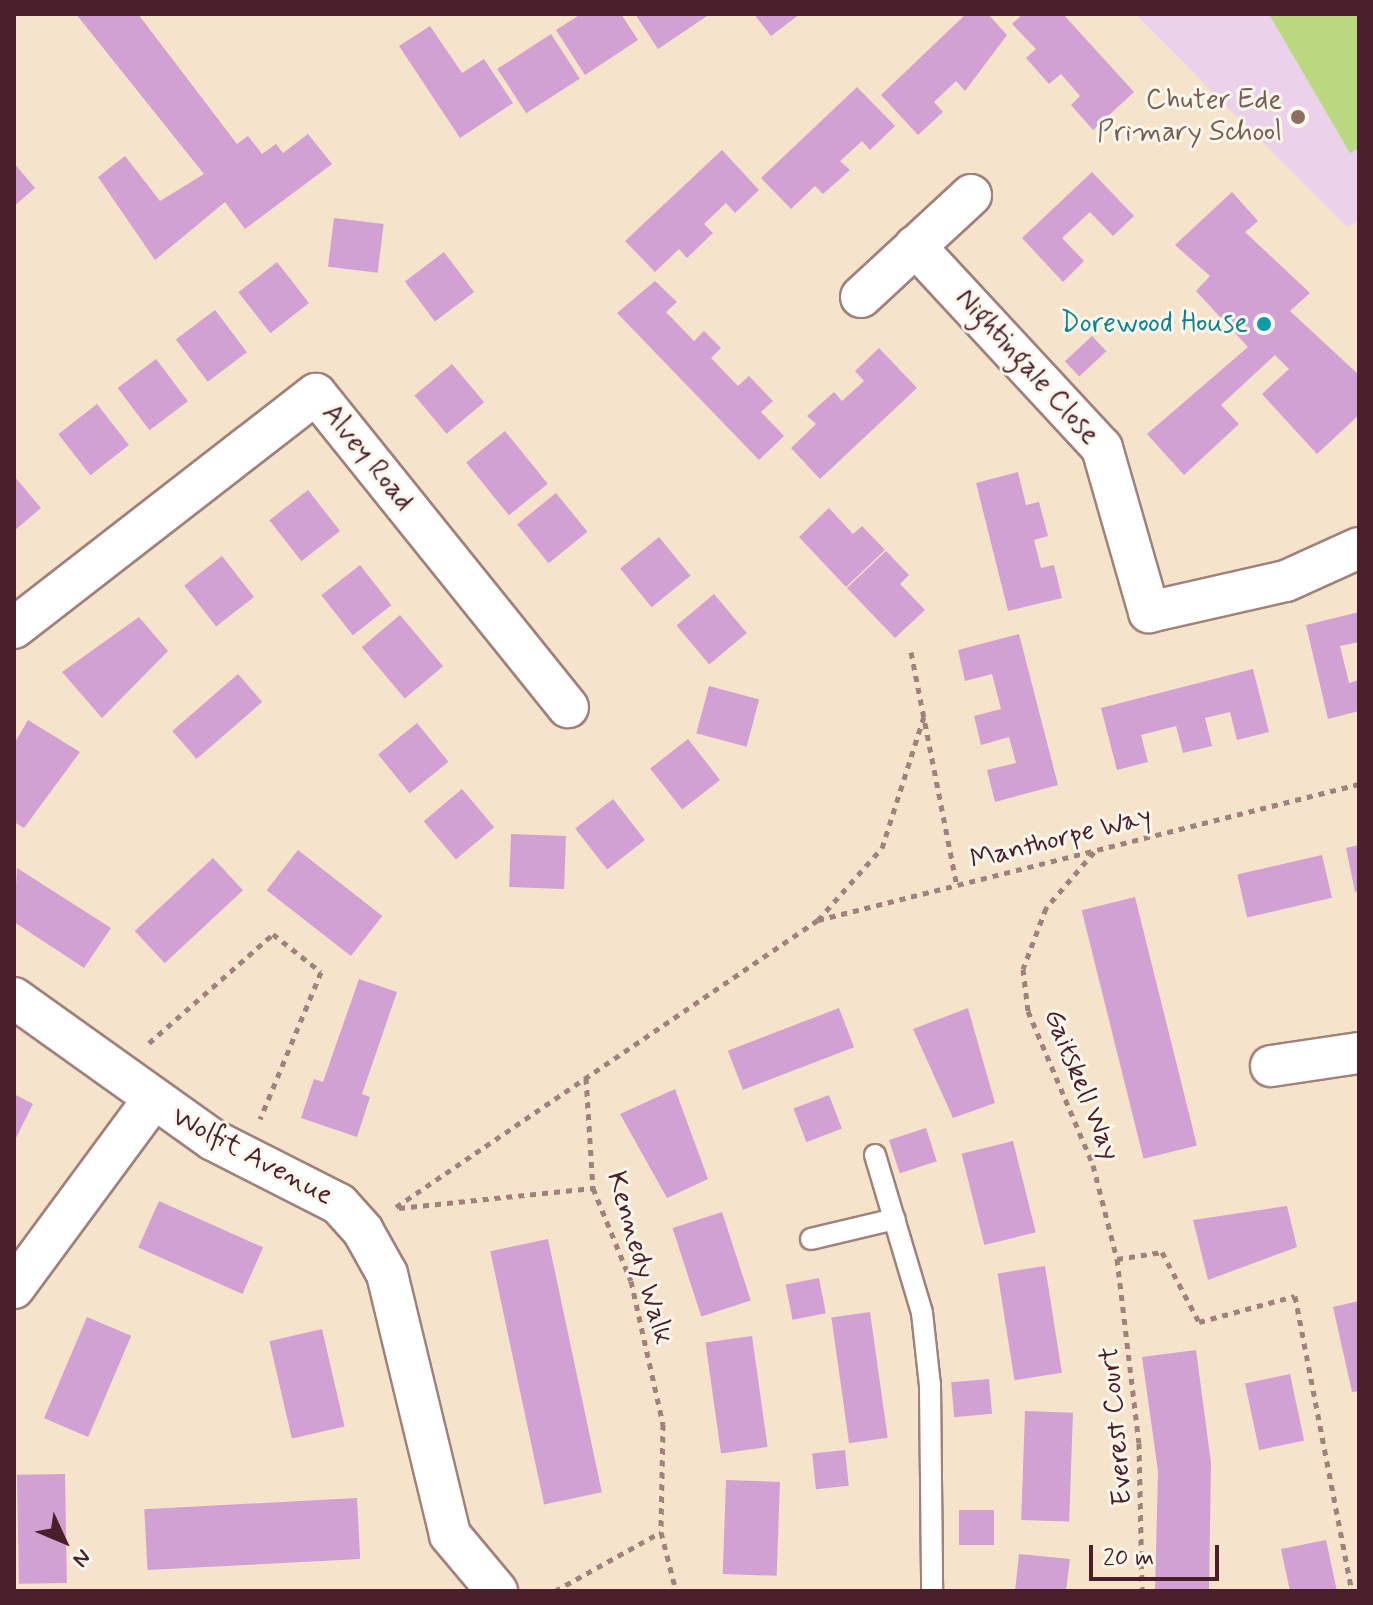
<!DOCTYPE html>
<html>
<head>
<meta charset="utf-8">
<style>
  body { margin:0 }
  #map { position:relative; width:1373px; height:1605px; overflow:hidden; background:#f6e3cc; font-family:Mynerve,sans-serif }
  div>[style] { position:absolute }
  .built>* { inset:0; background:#ecd1ea }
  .green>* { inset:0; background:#b9d87f }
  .building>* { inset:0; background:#d2a1d4; transform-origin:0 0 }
  .path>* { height:5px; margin-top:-2.5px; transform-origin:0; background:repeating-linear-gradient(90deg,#a0817c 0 6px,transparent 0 12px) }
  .roads { filter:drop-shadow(2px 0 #a0817c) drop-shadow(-2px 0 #a0817c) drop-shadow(0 2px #a0817c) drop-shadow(0 -2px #a0817c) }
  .lane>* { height:20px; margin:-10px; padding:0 10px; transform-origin:10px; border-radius:10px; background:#fff }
  .street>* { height:40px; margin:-20px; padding:0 20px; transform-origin:20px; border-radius:20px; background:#fff }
  .dots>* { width:22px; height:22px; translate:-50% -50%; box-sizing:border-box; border:4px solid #fbf7ec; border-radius:50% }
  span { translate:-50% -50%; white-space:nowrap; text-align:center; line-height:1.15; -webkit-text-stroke:6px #fbf7ec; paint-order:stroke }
  .education-label { font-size:28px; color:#785e54 }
  .right { translate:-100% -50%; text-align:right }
  .culture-label { font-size:28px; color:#0d838f }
  .street-label { font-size:28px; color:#4a1f2b }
  .frame { position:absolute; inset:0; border:16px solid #4a1f2b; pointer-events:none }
  .north { position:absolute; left:24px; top:1501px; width:80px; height:80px; -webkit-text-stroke:6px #fbf7ec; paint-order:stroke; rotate:134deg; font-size:22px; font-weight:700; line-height:32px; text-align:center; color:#4a1f2b }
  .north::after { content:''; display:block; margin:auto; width:28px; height:36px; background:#4a1f2b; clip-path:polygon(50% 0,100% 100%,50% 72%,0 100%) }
  .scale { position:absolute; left:1089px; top:1545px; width:130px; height:36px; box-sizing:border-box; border:4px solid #4a1f2b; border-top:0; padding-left:10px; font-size:24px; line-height:28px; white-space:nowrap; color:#4a1f2b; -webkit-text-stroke:6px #fbf7ec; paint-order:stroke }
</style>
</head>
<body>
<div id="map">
  <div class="built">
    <i style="clip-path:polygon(1135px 14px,1359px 14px,1359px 220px,1347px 227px)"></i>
  </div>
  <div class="green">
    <i style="clip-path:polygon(1269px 14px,1359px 14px,1359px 148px,1350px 153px)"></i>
  </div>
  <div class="building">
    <i style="clip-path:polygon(76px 14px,138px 14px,237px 144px,248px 136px,262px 154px,276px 144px,283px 153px,308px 134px,332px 164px,245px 229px,225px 202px,155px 260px,98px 177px,125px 156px,160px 201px,204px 174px)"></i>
    <i style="clip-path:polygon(581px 14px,621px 14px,638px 40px,585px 75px,556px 30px)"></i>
    <i style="clip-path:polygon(635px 14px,710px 14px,658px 49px)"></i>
    <i style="clip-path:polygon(754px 14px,800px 14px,771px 36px)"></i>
    <i style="clip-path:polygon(966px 14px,988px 14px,1007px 35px,965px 91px,956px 81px,934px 102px,943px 112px,918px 135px,881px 95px)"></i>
    <i style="clip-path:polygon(1023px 14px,1063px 14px,1134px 92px,1093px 130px,1071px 105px,1080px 96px,1061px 74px,1049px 84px,1026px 58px,1036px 49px,1012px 24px)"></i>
    <i style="clip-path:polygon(430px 26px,462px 73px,484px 59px,513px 103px,460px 138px,399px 46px)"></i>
    <i style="left:551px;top:34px;width:53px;height:64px;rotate:57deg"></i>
    <i style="clip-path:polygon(857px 87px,895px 126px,870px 150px,862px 141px,840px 161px,850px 170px,823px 194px,815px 186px,791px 209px,761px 178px)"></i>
    <i style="clip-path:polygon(722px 150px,759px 190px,735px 213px,726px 203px,704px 224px,713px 233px,687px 258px,679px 249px,655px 272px,625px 241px)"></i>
    <i style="clip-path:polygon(14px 163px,35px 188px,14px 206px)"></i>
    <i style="clip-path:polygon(1092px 172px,1134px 216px,1113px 236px,1090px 212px,1062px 238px,1084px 261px,1063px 282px,1022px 238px)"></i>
    <i style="clip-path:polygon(1232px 192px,1258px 221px,1245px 232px,1310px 293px,1290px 311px,1359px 375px,1359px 415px,1317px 454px,1262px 394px,1289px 369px,1275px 355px,1221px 405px,1239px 424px,1184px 475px,1147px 434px,1248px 347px,1196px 291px,1210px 276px,1175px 245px)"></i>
    <i style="left:334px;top:218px;width:50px;height:49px;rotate:7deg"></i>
    <i style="left:444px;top:252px;width:50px;height:49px;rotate:53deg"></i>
    <i style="left:277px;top:262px;width:52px;height:49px;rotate:52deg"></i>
    <i style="clip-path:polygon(655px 281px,677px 302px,666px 312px,694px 341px,704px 331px,721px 348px,711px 358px,738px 386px,749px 376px,773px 401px,761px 412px,784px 436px,759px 460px,617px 313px)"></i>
    <i style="left:215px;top:310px;width:53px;height:49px;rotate:53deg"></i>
    <i style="left:1092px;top:336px;width:21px;height:37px;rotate:47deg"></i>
    <i style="clip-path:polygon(879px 348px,917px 388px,820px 479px,791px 448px,816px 424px,807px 416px,834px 392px,842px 401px,864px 381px,855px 371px)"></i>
    <i style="left:156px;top:359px;width:53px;height:48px;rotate:53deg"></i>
    <i style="left:452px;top:364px;width:50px;height:49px;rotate:50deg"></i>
    <i style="left:97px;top:404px;width:52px;height:49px;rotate:52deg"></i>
    <i style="left:505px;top:431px;width:68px;height:50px;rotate:51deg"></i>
    <i style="clip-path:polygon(1018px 472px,1026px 505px,1039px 502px,1048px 536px,1034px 540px,1041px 568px,1054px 565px,1062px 598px,1008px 611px,976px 483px)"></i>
    <i style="clip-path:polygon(14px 476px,41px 508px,14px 531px)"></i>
    <i style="left:308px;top:490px;width:52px;height:49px;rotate:52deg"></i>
    <i style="left:556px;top:493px;width:50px;height:50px;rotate:51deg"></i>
    <i style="clip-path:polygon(829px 508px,853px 534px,862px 526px,885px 550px,846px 587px,799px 537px)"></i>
    <i style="left:659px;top:537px;width:50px;height:50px;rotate:51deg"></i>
    <i style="clip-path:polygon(886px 551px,909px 575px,900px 584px,925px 610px,895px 638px,847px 588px)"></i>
    <i style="left:222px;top:556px;width:52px;height:48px;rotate:52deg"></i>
    <i style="left:360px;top:565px;width:51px;height:49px;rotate:52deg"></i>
    <i style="left:714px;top:594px;width:51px;height:49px;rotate:50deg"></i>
    <i style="clip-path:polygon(1359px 612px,1359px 642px,1340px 646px,1349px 683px,1359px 680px,1359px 711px,1328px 719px,1306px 625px)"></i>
    <i style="left:400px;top:615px;width:67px;height:50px;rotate:50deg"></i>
    <i style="clip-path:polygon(139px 617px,168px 651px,102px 718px,62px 672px)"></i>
    <i style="clip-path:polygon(1019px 634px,1058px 785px,995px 802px,987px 770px,1016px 763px,1009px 737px,981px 745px,974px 716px,1001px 709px,992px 674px,965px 681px,958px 650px)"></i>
    <i style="clip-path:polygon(1253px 669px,1269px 732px,1237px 740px,1230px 712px,1205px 718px,1212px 746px,1183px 753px,1176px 726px,1141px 735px,1148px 762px,1117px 770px,1101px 708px)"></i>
    <i style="left:238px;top:674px;width:37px;height:87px;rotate:49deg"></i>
    <i style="left:709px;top:686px;width:52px;height:49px;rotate:15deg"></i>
    <i style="clip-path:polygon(28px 720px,80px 752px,24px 828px,14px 822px,14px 744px)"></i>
    <i style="left:417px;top:723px;width:50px;height:50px;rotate:51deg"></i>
    <i style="left:688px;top:739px;width:52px;height:48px;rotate:52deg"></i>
    <i style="left:462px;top:789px;width:50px;height:50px;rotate:50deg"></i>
    <i style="left:613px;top:799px;width:52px;height:48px;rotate:52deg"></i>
    <i style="left:511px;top:834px;width:55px;height:53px;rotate:2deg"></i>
    <i style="clip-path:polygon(1359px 845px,1359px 891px,1355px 892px,1346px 848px)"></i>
    <i style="left:298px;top:850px;width:107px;height:51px;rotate:38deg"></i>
    <i style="left:1322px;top:855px;width:44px;height:87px;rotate:77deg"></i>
    <i style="left:213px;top:858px;width:44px;height:107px;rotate:47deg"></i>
    <i style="clip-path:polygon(17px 868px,111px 928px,84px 968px,14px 922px)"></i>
    <i style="left:1135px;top:897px;width:256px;height:55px;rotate:76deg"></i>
    <i style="clip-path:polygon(359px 979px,397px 992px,362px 1094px,370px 1097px,357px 1137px,301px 1118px,314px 1079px,323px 1082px)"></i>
    <i style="left:839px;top:1008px;width:42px;height:119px;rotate:69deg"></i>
    <i style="clip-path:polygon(968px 1008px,995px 1103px,953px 1118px,913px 1029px)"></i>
    <i style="clip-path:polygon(675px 1089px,708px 1179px,667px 1198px,620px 1114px)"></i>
    <i style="clip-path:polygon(14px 1094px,33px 1104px,14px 1142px)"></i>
    <i style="left:829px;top:1095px;width:36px;height:38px;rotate:69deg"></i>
    <i style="left:926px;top:1128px;width:35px;height:39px;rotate:72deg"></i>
    <i style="left:1013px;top:1141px;width:94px;height:53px;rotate:76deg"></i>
    <i style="left:159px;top:1201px;width:114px;height:51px;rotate:24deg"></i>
    <i style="clip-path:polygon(1287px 1206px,1297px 1247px,1208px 1280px,1193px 1220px)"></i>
    <i style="left:722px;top:1212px;width:93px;height:52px;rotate:72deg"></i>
    <i style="left:548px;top:1239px;width:259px;height:59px;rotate:78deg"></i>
    <i style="left:1045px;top:1266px;width:108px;height:48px;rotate:81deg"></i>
    <i style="left:819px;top:1278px;width:36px;height:34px;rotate:79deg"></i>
    <i style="clip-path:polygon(1359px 1301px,1359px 1391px,1352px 1392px,1333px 1307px)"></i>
    <i style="left:870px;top:1312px;width:127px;height:39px;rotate:82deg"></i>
    <i style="left:87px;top:1317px;width:48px;height:110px;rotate:23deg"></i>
    <i style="left:322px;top:1329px;width:100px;height:54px;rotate:77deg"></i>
    <i style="left:752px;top:1336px;width:112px;height:47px;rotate:82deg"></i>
    <i style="clip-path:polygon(1196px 1350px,1211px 1463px,1209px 1591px,1155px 1591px,1158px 1471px,1142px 1357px)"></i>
    <i style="left:1290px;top:1374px;width:68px;height:46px;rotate:78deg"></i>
    <i style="left:989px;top:1379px;width:35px;height:38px;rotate:85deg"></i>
    <i style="left:1025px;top:1411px;width:48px;height:109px;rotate:2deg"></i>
    <i style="left:845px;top:1450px;width:36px;height:33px;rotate:84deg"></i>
    <i style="left:65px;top:1474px;width:109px;height:48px;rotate:89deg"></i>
    <i style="left:726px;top:1480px;width:54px;height:94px;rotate:2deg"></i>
    <i style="left:357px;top:1498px;width:61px;height:213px;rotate:87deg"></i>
    <i style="left:959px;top:1510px;width:35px;height:35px"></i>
    <i style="clip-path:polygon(1326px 1540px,1337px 1591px,1290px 1591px,1281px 1549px)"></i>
    <i style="clip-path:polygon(1019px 1554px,1070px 1559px,1066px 1591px,1015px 1591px)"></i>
  </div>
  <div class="path">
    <i style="left:911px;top:652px;width:238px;rotate:78.9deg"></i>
    <i style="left:1094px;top:852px;width:74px;rotate:130.6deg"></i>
    <i style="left:1046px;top:908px;width:65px;rotate:110.7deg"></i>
    <i style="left:1023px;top:969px;width:42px;rotate:83.2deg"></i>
    <i style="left:1028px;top:1011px;width:167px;rotate:67.1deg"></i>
    <i style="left:1093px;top:1165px;width:97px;rotate:75.7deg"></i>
    <i style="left:1117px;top:1259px;width:185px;rotate:83.2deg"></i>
    <i style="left:1139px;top:1443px;width:148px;rotate:88.8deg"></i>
    <i style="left:818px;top:920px;width:96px;rotate:-48.4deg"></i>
    <i style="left:882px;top:848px;width:139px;rotate:-72.3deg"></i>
    <i style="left:149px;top:1043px;width:165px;rotate:-41.3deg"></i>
    <i style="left:273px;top:934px;width:61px;rotate:38.4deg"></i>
    <i style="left:321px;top:972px;width:159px;rotate:112.5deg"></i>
    <i style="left:586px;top:1078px;width:110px;rotate:86.4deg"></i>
    <i style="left:593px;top:1188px;width:100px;rotate:67.8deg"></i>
    <i style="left:631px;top:1281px;width:147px;rotate:77.4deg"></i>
    <i style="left:663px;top:1424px;width:108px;rotate:91.1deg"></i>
    <i style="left:661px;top:1532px;width:61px;rotate:75.7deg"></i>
    <i style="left:396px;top:1207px;width:510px;rotate:-34.22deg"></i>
    <i style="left:818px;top:920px;width:558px;rotate:-14.11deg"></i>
    <i style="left:399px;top:1208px;width:195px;rotate:-5.9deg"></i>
    <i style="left:1117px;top:1259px;width:46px;rotate:-8.8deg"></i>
    <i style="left:1162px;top:1252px;width:79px;rotate:62.1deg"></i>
    <i style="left:1199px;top:1322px;width:99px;rotate:-15.2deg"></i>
    <i style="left:1295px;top:1296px;width:300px;rotate:79.1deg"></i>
    <i style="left:555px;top:1591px;width:121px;rotate:-29.1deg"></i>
  </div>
  <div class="roads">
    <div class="lane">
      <i style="left:875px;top:1155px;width:165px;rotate:73.4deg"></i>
      <i style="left:922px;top:1313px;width:72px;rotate:83.7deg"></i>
      <i style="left:930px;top:1385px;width:206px;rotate:89.4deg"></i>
      <i style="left:811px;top:1239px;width:86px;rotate:-13.4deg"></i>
    </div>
    <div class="street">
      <i style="left:915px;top:246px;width:275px;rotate:47.2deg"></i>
      <i style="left:1102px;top:448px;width:171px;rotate:74deg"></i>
      <i style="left:1149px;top:612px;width:140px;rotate:-12.8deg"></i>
      <i style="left:1286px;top:581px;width:80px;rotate:-24.3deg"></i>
      <i style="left:861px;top:297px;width:150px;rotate:-42.8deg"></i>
      <i style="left:14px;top:628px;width:382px;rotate:-37.8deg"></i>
      <i style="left:316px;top:394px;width:402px;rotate:51.2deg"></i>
      <i style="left:14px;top:998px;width:244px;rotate:35.5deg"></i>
      <i style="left:213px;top:1140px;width:141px;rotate:26.9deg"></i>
      <i style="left:339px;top:1204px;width:36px;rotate:48deg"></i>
      <i style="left:363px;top:1231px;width:49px;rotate:60.8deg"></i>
      <i style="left:387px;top:1274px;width:268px;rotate:76.4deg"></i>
      <i style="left:450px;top:1535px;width:73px;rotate:50deg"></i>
      <i style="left:1271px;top:1066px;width:89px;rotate:-8.4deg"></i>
      <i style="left:14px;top:1288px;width:232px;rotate:-53.6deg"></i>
    </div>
  </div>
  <div class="dots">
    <i style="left:1298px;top:117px;background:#8d6e63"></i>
    <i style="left:1264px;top:324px;background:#0f9aa8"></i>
  </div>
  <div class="education-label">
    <span class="right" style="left:1282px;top:117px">Chuter Ede<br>Primary School</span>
  </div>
  <div class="culture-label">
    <span class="right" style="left:1248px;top:324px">Dorewood House</span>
  </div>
  <div class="street-label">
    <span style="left:1027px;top:367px;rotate:48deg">Nightingale Close</span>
    <span style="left:367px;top:458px;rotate:51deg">Alvey Road</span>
    <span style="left:1061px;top:839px;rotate:-14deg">Manthorpe Way</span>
    <span style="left:1081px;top:1085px;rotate:68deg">Gaitskell Way</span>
    <span style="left:252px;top:1157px;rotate:28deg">Wolfit Avenue</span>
    <span style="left:639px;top:1258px;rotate:74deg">Kennedy Walk</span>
    <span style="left:1117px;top:1426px;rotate:-95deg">Everest Court</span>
  </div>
  <div class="frame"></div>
  <div class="north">N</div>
  <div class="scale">20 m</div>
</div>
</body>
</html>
